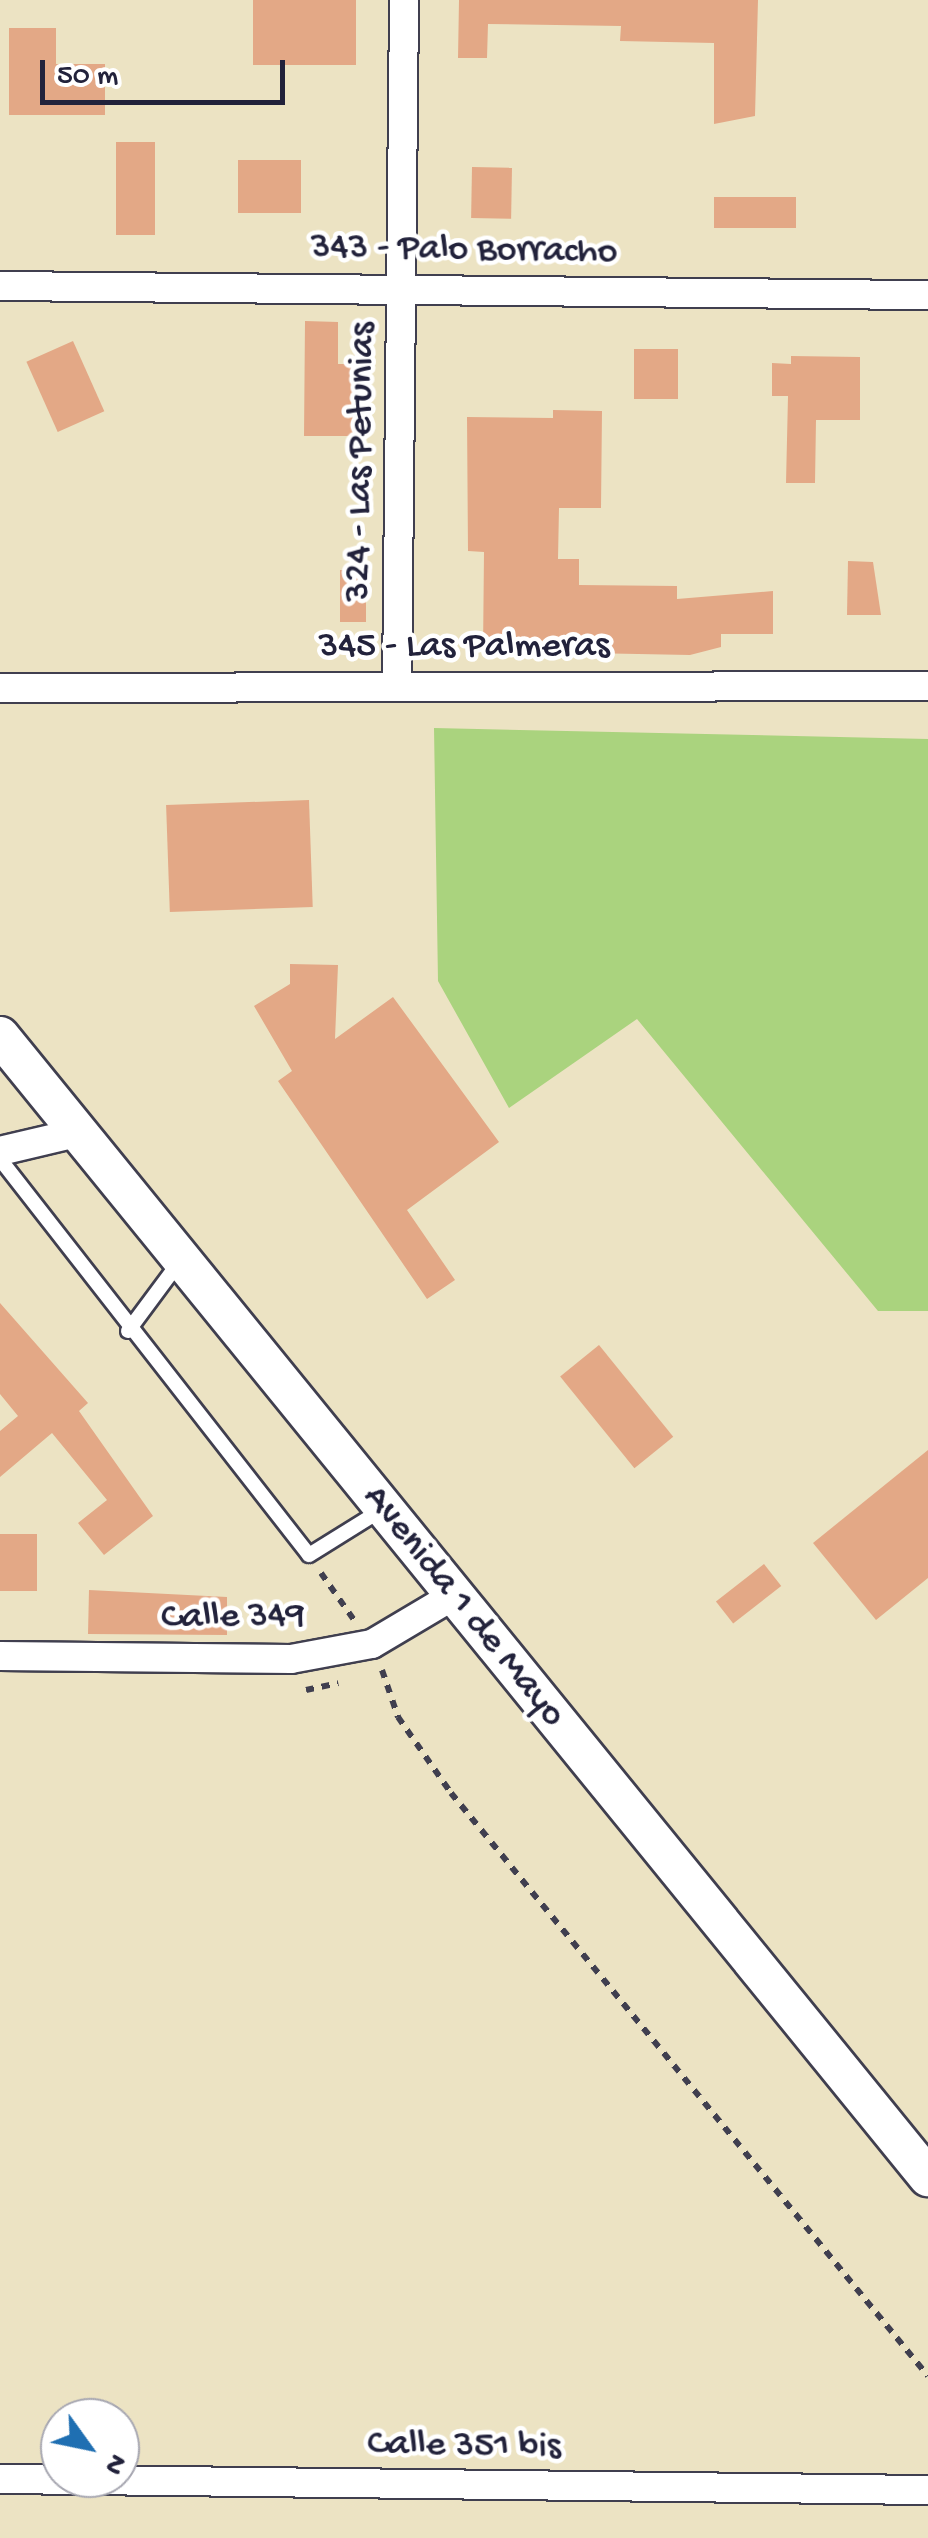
<!DOCTYPE html>
<html>
<head>
<meta charset="utf-8">
<style>
  body { margin:0 }
  #map { position:relative; width:928px; height:2538px; overflow:hidden; background:#ece3c3; font-family:"Gochi Hand",sans-serif }
  div>[style] { position:absolute }
  .green>* { inset:0; background:#aad37e }
  .building>* { inset:0; background:#e3a886; transform-origin:0 0 }
  .path>* { height:6px; margin-top:-3px; transform-origin:0; background:repeating-linear-gradient(90deg,#403f4f 0 8px,transparent 0 16px) }
  .roads { filter:drop-shadow(2px 0 #403f4f) drop-shadow(-2px 0 #403f4f) drop-shadow(0 2px #403f4f) drop-shadow(0 -2px #403f4f) }
  .service>* { height:14px; margin:-7px; padding:0 7px; transform-origin:7px; border-radius:7px; background:#fff }
  .minor>* { height:28px; margin:-14px; padding:0 14px; transform-origin:14px; border-radius:14px; background:#fff }
  .secondary>* { height:38px; margin:-19px; padding:0 19px; transform-origin:19px; border-radius:19px; background:#fff }
  span { translate:-50% -50%; white-space:nowrap; text-align:center; line-height:1.15; -webkit-text-stroke:9px #fff; paint-order:stroke }
  .street-label { font-size:38px; color:#22223b }
  .north { position:absolute; left:40px; top:2398px; width:100px; height:100px; box-sizing:border-box; background:#fff; border:2px solid #a7a7b1; border-radius:50%; rotate:123deg; font-size:28px; font-weight:700; line-height:40px; text-align:center; color:#22223b }
  .north::after { content:''; display:block; margin:auto; width:35px; height:45px; background:#1f6fb2; clip-path:polygon(50% 0,100% 100%,50% 72%,0 100%) }
  .scale { position:absolute; left:40px; top:60px; width:245px; height:45px; box-sizing:border-box; border:5px solid #22223b; border-top:0; padding-left:12px; font-size:30px; line-height:35px; white-space:nowrap; color:#22223b; -webkit-text-stroke:8px #fff; paint-order:stroke }
</style>
</head>
<body>
<div id="map">
  <div class="green">
    <i style="clip-path:polygon(434px 728px,928px 739px,928px 1311px,878px 1311px,637px 1019px,509px 1108px,438px 981px)"></i>
  </div>
  <div class="building">
    <i style="left:253px;top:0;width:103px;height:65px"></i>
    <i style="clip-path:polygon(459px 0,758px 0,755px 116px,714px 124px,714px 43px,620px 41px,621px 26px,488px 24px,487px 58px,458px 58px)"></i>
    <i style="clip-path:polygon(9px 28px,56px 28px,56px 64px,105px 64px,105px 115px,9px 115px)"></i>
    <i style="left:155px;top:142px;width:93px;height:39px;rotate:90deg"></i>
    <i style="left:238px;top:160px;width:63px;height:53px"></i>
    <i style="left:472px;top:167px;width:40px;height:51px;rotate:1deg"></i>
    <i style="left:796px;top:197px;width:31px;height:82px;rotate:90deg"></i>
    <i style="clip-path:polygon(305px 321px,338px 322px,338px 364px,357px 364px,354px 436px,304px 436px)"></i>
    <i style="left:73px;top:341px;width:77px;height:51px;rotate:66deg"></i>
    <i style="left:634px;top:349px;width:44px;height:50px"></i>
    <i style="clip-path:polygon(791px 356px,860px 357px,860px 420px,816px 420px,815px 483px,786px 483px,788px 396px,772px 396px,772px 363px,791px 364px)"></i>
    <i style="clip-path:polygon(553px 410px,602px 411px,601px 508px,559px 508px,558px 559px,579px 559px,579px 585px,677px 586px,677px 599px,773px 591px,773px 634px,721px 634px,721px 647px,690px 655px,483px 651px,484px 552px,468px 551px,467px 417px,553px 418px)"></i>
    <i style="clip-path:polygon(848px 561px,873px 562px,881px 615px,847px 615px)"></i>
    <i style="left:340px;top:570px;width:26px;height:52px"></i>
    <i style="left:309px;top:800px;width:107px;height:143px;rotate:88deg"></i>
    <i style="clip-path:polygon(290px 964px,338px 965px,335px 1039px,393px 997px,499px 1142px,407px 1210px,455px 1280px,427px 1299px,278px 1081px,292px 1071px,254px 1006px,290px 984px)"></i>
    <i style="clip-path:polygon(0 1303px,88px 1403px,79px 1411px,153px 1516px,104px 1555px,78px 1523px,107px 1500px,52px 1433px,0 1477px,0 1431px,18px 1416px,0 1394px)"></i>
    <i style="left:599px;top:1345px;width:118px;height:50px;rotate:51deg"></i>
    <i style="clip-path:polygon(928px 1450px,928px 1578px,876px 1620px,813px 1543px)"></i>
    <i style="left:0;top:1534px;width:37px;height:57px"></i>
    <i style="left:764px;top:1564px;width:28px;height:61px;rotate:52deg"></i>
    <i style="clip-path:polygon(89px 1590px,227px 1597px,227px 1635px,88px 1634px)"></i>
  </div>
  <div class="path">
    <i style="left:321px;top:1573px;width:57px;rotate:54.9deg"></i>
    <i style="left:382px;top:1670px;width:50px;rotate:71.2deg"></i>
    <i style="left:398px;top:1717px;width:93px;rotate:55.1deg"></i>
    <i style="left:451px;top:1793px;width:753px;rotate:50.71deg"></i>
    <i style="left:306px;top:1690px;width:33px;rotate:-12deg"></i>
  </div>
  <div class="roads">
    <div class="service">
      <i style="left:0;top:1159px;width:502px;rotate:52.03deg"></i>
      <i style="left:309px;top:1555px;width:87px;rotate:-31.9deg"></i>
      <i style="left:128px;top:1331px;width:87px;rotate:-53.4deg"></i>
    </div>
    <div class="minor">
      <i style="left:0;top:286px;width:928px;rotate:0.56deg"></i>
      <i style="left:397px;top:685px;width:685px;rotate:-89.41deg"></i>
      <i style="left:0;top:688px;width:928px;rotate:-0.12deg"></i>
      <i style="left:0;top:1151px;width:79px;rotate:-13.2deg"></i>
      <i style="left:0;top:1656px;width:291px;rotate:0.6deg"></i>
      <i style="left:291px;top:1659px;width:82px;rotate:-10.5deg"></i>
      <i style="left:372px;top:1644px;width:94px;rotate:-30.7deg"></i>
      <i style="left:0;top:2479px;width:928px;rotate:0.68deg"></i>
    </div>
    <div class="secondary">
      <i style="left:0;top:1036px;width:1471px;rotate:50.88deg"></i>
    </div>
  </div>
  <div class="street-label">
    <span style="left:464px;top:251px;rotate:1deg">343 - Palo Borracho</span>
    <span style="left:362px;top:462px;rotate:-89deg">324 - Las Petunias</span>
    <span style="left:464px;top:648px">345 - Las Palmeras</span>
    <span style="left:463px;top:1607px;rotate:51deg">Avenida 1 de Mayo</span>
    <span style="left:233px;top:1618px;rotate:-1deg">Calle 349</span>
    <span style="left:464px;top:2447px;rotate:1deg">Calle 351 bis</span>
  </div>
  <div class="north">N</div>
  <div class="scale">50 m</div>
</div>
</body>
</html>
